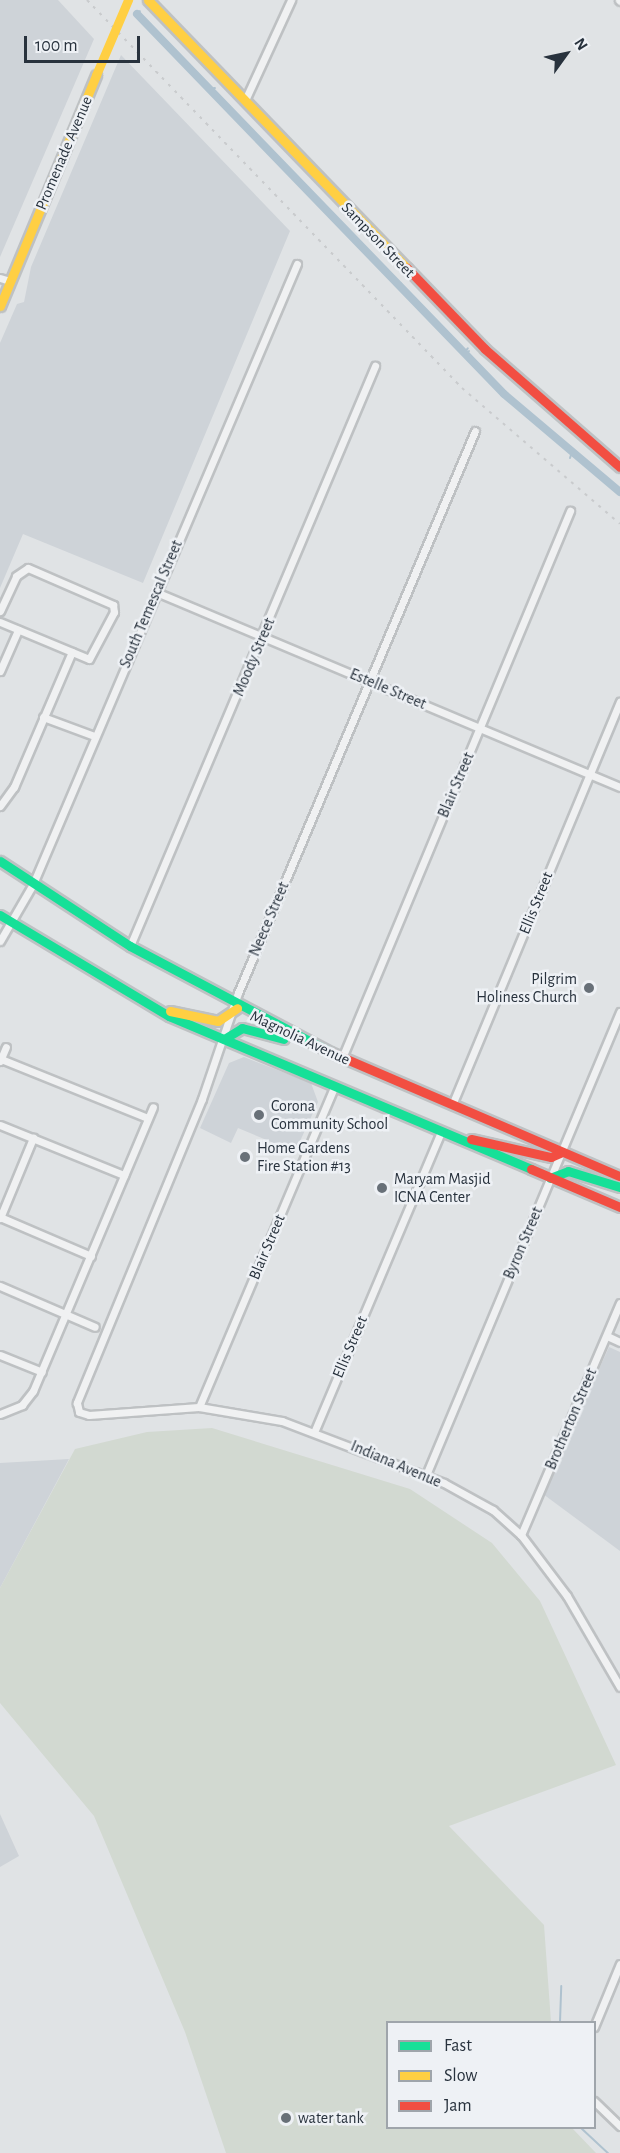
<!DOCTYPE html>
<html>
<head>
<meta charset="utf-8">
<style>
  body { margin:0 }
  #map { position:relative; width:620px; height:2153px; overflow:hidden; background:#e0e3e5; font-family:"Alegreya Sans",sans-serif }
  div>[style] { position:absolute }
  .built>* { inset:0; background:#ced3d8 }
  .green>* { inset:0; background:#d2d9d1 }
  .stream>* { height:2px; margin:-1px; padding:0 1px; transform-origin:1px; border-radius:1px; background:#afc2cf }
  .canal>* { height:8px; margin:-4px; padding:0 4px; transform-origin:4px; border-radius:4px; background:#afc2cf }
  .roads { filter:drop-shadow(2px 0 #bec1c3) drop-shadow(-2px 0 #bec1c3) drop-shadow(0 2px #bec1c3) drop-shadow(0 -2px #bec1c3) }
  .street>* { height:7px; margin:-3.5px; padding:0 3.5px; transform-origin:3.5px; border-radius:3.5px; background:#f0f1f2 }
  .fast>* { height:9px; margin:-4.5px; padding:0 4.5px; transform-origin:4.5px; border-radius:4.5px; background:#16e098 }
  .slow>* { height:9px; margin:-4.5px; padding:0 4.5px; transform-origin:4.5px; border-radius:4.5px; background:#ffcf43 }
  .jam>* { height:9px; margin:-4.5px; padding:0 4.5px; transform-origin:4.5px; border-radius:4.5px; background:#f24e42 }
  .rail>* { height:2px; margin-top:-1px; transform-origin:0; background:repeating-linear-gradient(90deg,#c9cbcd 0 3px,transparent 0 9px) }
  .slow-bridge>* { height:9px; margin:-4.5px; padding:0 4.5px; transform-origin:4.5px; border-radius:4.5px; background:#ffcf43 }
  .dots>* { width:16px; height:16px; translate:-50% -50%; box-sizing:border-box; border:3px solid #eef1f5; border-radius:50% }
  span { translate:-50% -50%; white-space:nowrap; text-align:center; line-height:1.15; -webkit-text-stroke:5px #eef1f5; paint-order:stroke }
  .street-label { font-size:16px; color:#28323d }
  .poi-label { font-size:16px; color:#28323d }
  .right { translate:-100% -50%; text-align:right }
  .left { translate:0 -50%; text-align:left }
  .legend { position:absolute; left:386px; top:2021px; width:210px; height:108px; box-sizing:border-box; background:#eef1f5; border:2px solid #9fa5ab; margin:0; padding:8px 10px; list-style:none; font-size:18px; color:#28323d }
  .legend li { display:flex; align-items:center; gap:12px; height:30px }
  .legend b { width:30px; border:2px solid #9fa5ab }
  .north { position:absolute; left:536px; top:24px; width:60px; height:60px; -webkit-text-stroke:4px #eef1f5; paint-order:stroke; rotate:57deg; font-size:16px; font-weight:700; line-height:24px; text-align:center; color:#28323d }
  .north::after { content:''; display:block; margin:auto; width:21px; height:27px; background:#28323d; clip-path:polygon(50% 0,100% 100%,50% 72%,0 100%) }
  .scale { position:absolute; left:24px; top:36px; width:116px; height:27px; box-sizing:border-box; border:3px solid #28323d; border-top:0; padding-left:8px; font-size:18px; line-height:21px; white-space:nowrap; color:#28323d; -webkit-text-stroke:4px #eef1f5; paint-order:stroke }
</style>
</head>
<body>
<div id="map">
  <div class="built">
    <i style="clip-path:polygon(0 0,58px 0,94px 39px,0 257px)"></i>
    <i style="clip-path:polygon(121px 55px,290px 231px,143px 583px,23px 534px,0 588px,0 343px,17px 304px,24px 302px,31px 267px)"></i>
    <i style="clip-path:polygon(244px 1057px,311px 1083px,318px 1102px,295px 1152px,238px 1128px,231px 1143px,200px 1128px,229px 1063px)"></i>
    <i style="clip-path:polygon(609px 1347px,620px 1352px,620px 1551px,543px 1494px)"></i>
    <i style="clip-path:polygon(69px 1459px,0 1588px,0 1463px)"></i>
    <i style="clip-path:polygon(0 1814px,19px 1856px,0 1867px)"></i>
  </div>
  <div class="green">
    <i style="clip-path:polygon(212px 1428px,410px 1489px,492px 1543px,540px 1601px,616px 1765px,449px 1826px,544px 1925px,551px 2022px,388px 2022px,388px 2128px,572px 2128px,596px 2153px,226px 2153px,185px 2032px,94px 1816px,0 1703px,0 1588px,75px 1449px,147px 1432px)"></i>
  </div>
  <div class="stream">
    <i style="left:137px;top:14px;width:4px;rotate:-45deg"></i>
    <i style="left:209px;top:89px;width:6px;rotate:-9deg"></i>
    <i style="left:398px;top:286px;width:4px;rotate:-45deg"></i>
    <i style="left:464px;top:353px;width:6px;rotate:-51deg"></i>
    <i style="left:466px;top:355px;width:5px;rotate:-53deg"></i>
    <i style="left:570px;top:458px;width:6px;rotate:-72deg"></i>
    <i style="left:560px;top:2022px;width:36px;rotate:-88deg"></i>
    <i style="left:581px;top:2128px;width:37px;rotate:43deg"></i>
  </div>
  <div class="canal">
    <i style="left:137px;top:14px;width:528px;rotate:46deg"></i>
    <i style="left:504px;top:394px;width:152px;rotate:40.2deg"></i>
  </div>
  <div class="roads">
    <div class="street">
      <i style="left:619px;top:0;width:1px;rotate:45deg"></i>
      <i style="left:246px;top:98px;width:108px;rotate:-65.3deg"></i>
      <i style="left:0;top:278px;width:10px;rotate:17deg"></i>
      <i style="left:475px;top:431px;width:610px;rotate:112.87deg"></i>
      <i style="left:238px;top:993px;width:112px;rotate:108.8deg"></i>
      <i style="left:202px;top:1099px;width:329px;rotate:112.4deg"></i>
      <i style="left:77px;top:1403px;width:9px;rotate:77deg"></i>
      <i style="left:79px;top:1412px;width:10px;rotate:17deg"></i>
      <i style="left:89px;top:1415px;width:110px;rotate:-4.2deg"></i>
      <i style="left:199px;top:1407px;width:84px;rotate:9.6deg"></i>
      <i style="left:282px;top:1421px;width:173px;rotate:20.9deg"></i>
      <i style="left:444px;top:1483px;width:56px;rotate:28.9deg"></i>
      <i style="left:493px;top:1510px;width:38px;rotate:42deg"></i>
      <i style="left:521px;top:1535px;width:76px;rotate:53deg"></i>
      <i style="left:567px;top:1596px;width:105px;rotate:59.8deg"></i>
      <i style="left:156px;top:592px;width:503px;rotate:22.8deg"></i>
      <i style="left:0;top:611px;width:38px;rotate:-65deg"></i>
      <i style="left:16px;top:576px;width:14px;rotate:-34deg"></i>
      <i style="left:28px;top:568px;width:93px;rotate:23.5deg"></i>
      <i style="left:113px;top:605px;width:7px;rotate:82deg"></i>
      <i style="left:114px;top:612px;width:53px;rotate:118deg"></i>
      <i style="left:89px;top:659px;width:96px;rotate:-157.4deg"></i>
      <i style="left:0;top:671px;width:45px;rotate:-66.3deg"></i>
      <i style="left:43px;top:717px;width:54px;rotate:20.4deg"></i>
      <i style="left:0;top:806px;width:24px;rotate:-54deg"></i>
      <i style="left:14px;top:787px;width:147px;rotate:-66.8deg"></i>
      <i style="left:0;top:941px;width:66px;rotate:-59.9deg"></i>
      <i style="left:33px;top:884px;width:674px;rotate:-66.94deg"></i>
      <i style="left:130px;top:946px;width:630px;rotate:-67.1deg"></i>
      <i style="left:342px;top:1058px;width:593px;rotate:-67.37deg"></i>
      <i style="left:1px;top:1059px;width:158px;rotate:21.9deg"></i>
      <i style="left:0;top:1061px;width:15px;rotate:-67deg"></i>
      <i style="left:452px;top:1105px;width:437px;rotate:-67.4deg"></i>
      <i style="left:0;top:1125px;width:134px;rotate:22deg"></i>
      <i style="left:0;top:1217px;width:99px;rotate:23.2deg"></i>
      <i style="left:0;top:1218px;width:87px;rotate:-67.6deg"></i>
      <i style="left:0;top:1286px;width:103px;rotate:23.3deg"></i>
      <i style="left:607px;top:1336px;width:14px;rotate:25deg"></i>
      <i style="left:0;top:1355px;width:45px;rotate:22deg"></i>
      <i style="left:199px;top:1407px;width:347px;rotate:-67.1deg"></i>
      <i style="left:0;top:1414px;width:24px;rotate:-22deg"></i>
      <i style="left:22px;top:1405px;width:18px;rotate:-52deg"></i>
      <i style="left:33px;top:1391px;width:308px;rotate:-67.1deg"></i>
      <i style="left:315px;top:1430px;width:324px;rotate:-67.1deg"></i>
      <i style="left:426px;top:1475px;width:502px;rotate:-67.27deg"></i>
      <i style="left:521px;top:1535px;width:252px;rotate:-66.9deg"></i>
      <i style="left:594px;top:2027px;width:68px;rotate:-67.6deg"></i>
      <i style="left:594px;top:2101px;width:36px;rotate:44deg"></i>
    </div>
    <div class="fast">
      <i style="left:0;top:861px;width:155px;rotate:33.2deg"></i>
      <i style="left:130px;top:946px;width:226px;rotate:27.9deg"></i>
      <i style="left:0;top:915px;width:197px;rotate:30.9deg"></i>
      <i style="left:169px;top:1016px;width:393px;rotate:22.9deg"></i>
      <i style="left:224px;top:1039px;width:21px;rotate:-31deg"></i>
      <i style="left:242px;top:1028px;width:43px;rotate:14.7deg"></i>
      <i style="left:550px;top:1178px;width:19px;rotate:-21deg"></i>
      <i style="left:568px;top:1171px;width:54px;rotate:17.1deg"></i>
    </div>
    <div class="slow">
      <i style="left:148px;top:0;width:373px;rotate:46deg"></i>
      <i style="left:0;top:306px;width:250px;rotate:-67.4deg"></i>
      <i style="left:170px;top:1011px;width:49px;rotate:11.8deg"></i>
      <i style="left:218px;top:1021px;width:23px;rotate:-34deg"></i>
    </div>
    <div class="jam">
      <i style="left:407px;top:268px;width:112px;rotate:46.1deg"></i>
      <i style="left:485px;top:349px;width:179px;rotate:41.2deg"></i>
      <i style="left:330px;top:1052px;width:315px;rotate:23.2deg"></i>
      <i style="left:471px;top:1139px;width:82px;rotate:12.7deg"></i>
      <i style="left:551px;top:1157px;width:12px;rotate:-24deg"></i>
      <i style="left:531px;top:1169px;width:97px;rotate:23.1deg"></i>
    </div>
  </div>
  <div class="rail">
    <i style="left:87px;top:0;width:540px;rotate:45.98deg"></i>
    <i style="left:462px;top:388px;width:208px;rotate:40.7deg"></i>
  </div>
  <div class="slow-bridge">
    <i style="left:96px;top:75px;width:82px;rotate:-66.9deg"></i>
  </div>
  <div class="dots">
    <i style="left:589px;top:988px;background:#687078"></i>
    <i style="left:259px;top:1115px;background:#687078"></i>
    <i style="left:245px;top:1157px;background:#687078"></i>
    <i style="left:382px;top:1188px;background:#687078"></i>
    <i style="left:286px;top:2118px;background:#687078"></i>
  </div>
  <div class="street-label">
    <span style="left:64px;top:153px;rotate:-67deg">Promenade Avenue</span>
    <span style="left:378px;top:240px;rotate:46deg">Sampson Street</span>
    <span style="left:151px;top:604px;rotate:-67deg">South Temescal Street</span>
    <span style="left:254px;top:657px;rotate:-67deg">Moody Street</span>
    <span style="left:388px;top:689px;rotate:23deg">Estelle Street</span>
    <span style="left:456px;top:785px;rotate:-67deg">Blair Street</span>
    <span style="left:536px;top:903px;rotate:-68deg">Ellis Street</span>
    <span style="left:269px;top:919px;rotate:-67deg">Neece Street</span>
    <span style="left:300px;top:1038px;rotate:25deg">Magnolia Avenue</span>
    <span style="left:523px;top:1243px;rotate:-67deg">Byron Street</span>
    <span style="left:267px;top:1247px;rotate:-67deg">Blair Street</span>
    <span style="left:350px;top:1347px;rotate:-67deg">Ellis Street</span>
    <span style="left:571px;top:1419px;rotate:-67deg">Brotherton Street</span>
    <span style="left:396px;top:1464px;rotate:23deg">Indiana Avenue</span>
  </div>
  <div class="poi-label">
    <span class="right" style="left:577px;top:988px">Pilgrim<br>Holiness Church</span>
    <span class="left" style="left:271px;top:1115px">Corona<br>Community School</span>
    <span class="left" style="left:257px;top:1157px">Home Gardens<br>Fire Station #13</span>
    <span class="left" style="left:394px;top:1188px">Maryam Masjid<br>ICNA Center</span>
    <span class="left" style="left:298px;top:2118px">water tank</span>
  </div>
  <ul class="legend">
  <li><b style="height:8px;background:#16e098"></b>Fast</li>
  <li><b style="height:8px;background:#ffcf43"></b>Slow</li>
  <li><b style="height:8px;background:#f24e42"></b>Jam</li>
  </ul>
  <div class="north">N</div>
  <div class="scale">100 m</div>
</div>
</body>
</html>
